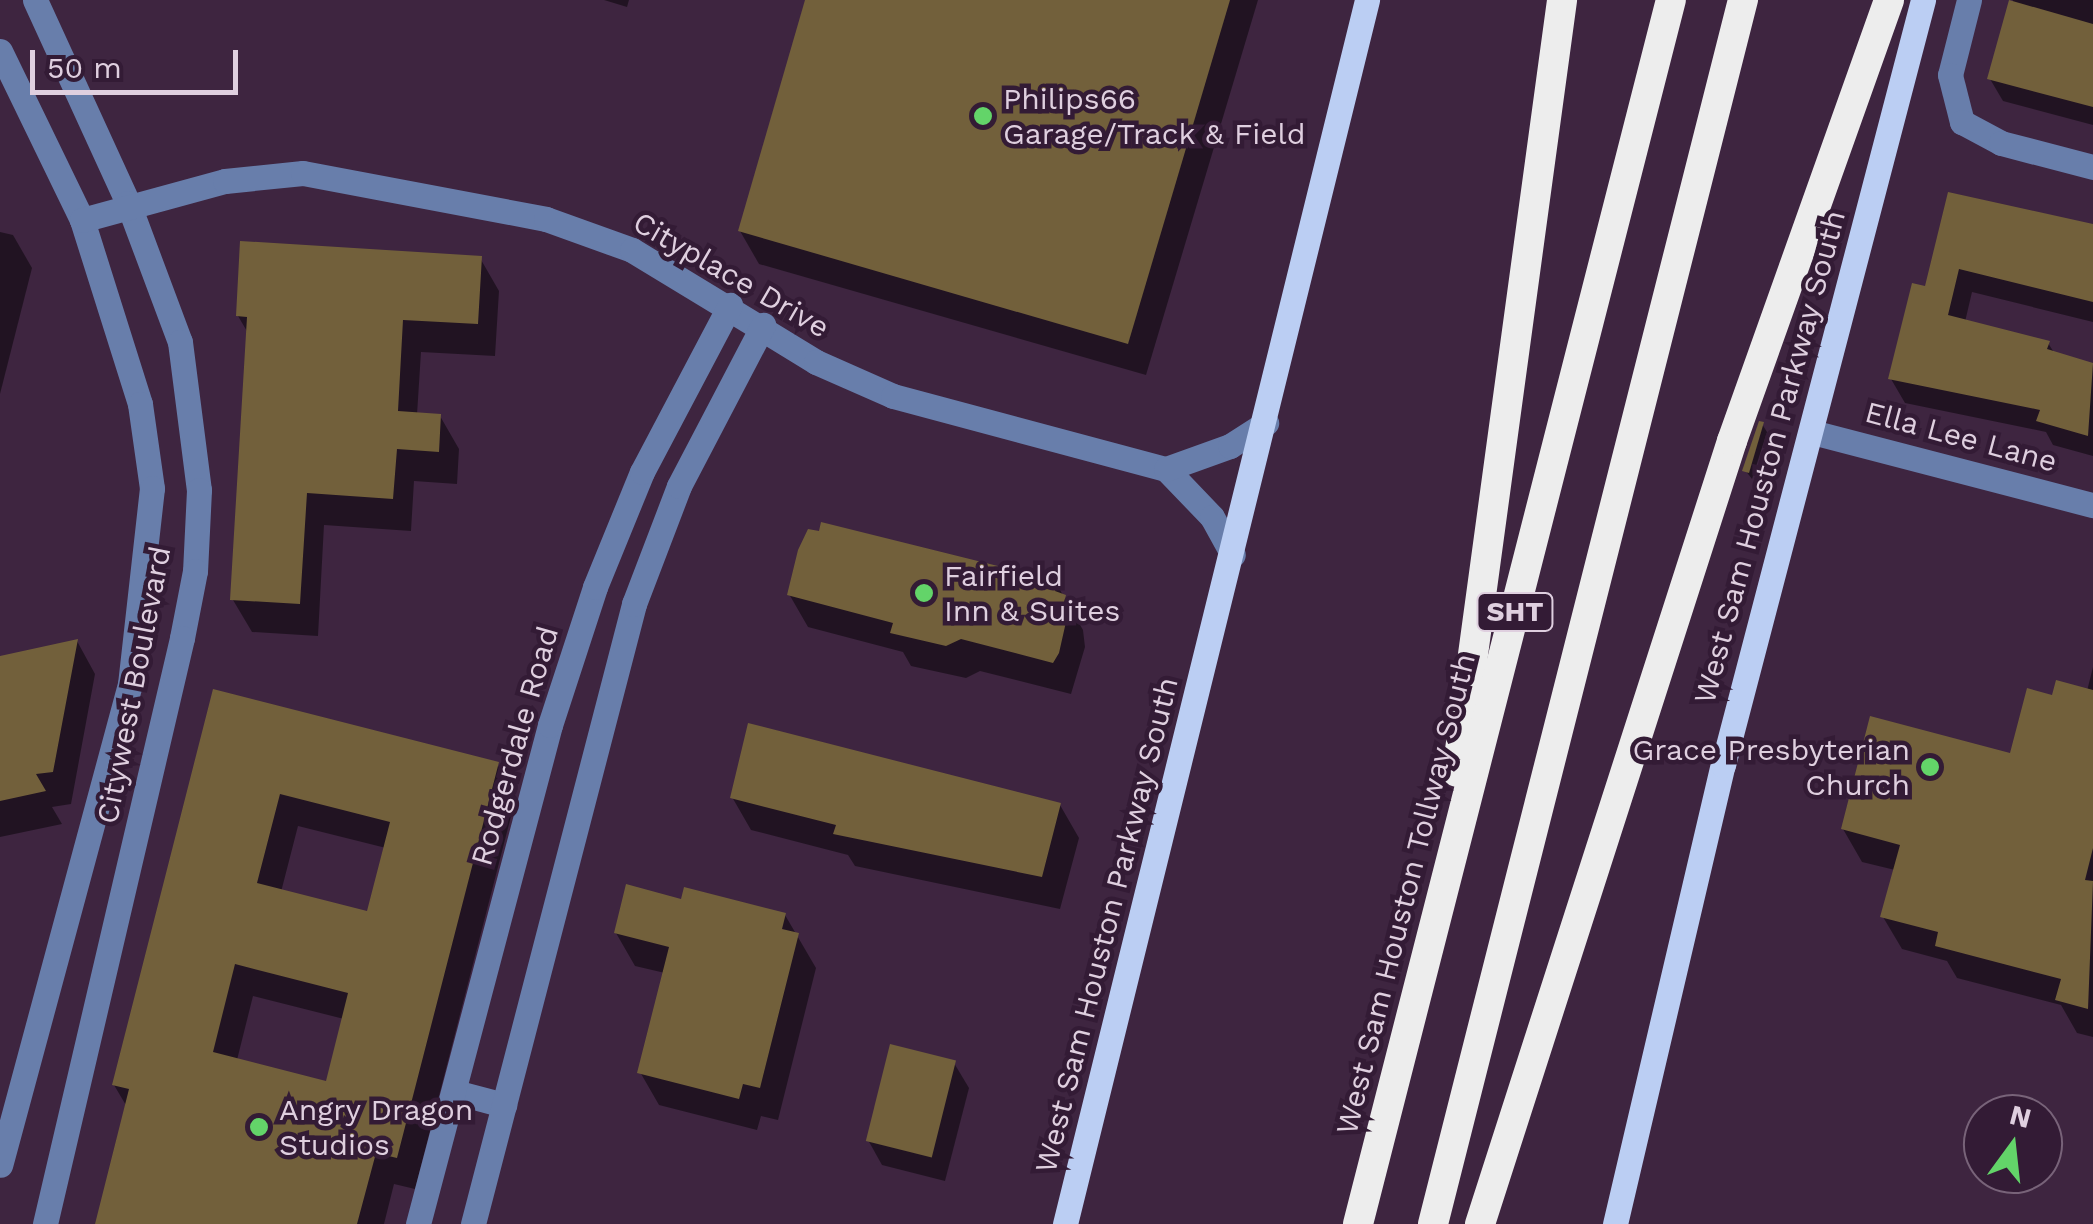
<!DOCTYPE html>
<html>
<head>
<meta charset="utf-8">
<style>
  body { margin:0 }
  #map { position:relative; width:2093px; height:1224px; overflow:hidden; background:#3e2540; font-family:"Work Sans",sans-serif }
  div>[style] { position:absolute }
  .shadow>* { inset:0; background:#0007 }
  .building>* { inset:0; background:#72603b; transform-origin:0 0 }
  .minor>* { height:25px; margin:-12.5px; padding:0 12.5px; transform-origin:12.5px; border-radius:12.5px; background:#687eab }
  .major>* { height:25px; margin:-12.5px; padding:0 12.5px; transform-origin:12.5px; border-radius:12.5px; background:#bbcef3 }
  .highway>* { height:30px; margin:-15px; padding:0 15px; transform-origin:15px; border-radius:15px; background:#ededed }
  .dots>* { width:28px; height:28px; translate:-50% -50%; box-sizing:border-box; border:5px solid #331b35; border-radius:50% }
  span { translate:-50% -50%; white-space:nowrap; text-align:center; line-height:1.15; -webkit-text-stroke:9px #331b35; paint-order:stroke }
  .shield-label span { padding:2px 8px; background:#331b35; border:2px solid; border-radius:8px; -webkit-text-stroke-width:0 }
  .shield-label { font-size:28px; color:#dfcfdf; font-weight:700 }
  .poi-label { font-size:30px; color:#dfcfdf }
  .left { translate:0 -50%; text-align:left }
  .right { translate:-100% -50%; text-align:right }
  .street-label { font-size:30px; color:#dfcfdf }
  .north { position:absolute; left:1963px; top:1094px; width:100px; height:100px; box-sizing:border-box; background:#331b35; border:2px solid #786379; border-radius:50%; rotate:15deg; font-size:28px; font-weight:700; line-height:40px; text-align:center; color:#dfcfdf }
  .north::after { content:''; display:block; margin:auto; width:35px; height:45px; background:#63d469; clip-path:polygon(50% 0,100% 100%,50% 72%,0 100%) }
  .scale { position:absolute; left:30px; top:50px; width:208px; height:45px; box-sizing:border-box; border:5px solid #dfcfdf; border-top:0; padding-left:12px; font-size:30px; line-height:35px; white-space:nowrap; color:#dfcfdf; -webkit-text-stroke:8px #331b35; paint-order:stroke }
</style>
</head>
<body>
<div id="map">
  <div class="shadow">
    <i style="clip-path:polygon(604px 0,629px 0,627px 7px)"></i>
    <i style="clip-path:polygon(809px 0,1258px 0,1146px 375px,759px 264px,740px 231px)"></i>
    <i style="clip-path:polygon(2013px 0,2093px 0,2093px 125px,2003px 101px,1990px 79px)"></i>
    <i style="clip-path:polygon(1950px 195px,2093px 227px,2093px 322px,1972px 292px,1965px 322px,2048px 343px,2055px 354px,2093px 365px,2093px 456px,2053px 445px,2046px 432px,1905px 403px,1891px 379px,1927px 289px)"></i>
    <i style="clip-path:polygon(0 232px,13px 235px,32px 268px,0 394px)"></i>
    <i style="clip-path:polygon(480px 258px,499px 291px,495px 356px,421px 352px,417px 415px,440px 416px,459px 449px,457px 484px,414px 481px,411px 531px,324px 525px,318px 636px,252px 632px,233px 600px,248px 333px,238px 316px)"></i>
    <i style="clip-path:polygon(1762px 424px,1767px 432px,1752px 479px,1745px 470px)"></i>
    <i style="clip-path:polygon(1056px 583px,1083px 630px,1085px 647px,1071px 694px,980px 671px,966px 678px,911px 666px,903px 652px,808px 627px,789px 594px)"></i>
    <i style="clip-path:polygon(77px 641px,95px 674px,71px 804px,52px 807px,62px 824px,0 837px,0 659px)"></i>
    <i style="clip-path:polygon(2093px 667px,2093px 1037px,2077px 1033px,2061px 1005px,1957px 978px,1947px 961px,1902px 949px,1883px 917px,1895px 870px,1862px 862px,1843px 829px,2011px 757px,2054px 698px,2087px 691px)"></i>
    <i style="clip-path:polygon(evenodd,215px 692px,497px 764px,516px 797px,415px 1189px,394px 1184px,384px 1224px,97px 1224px,127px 1107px,114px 1085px,215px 692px,298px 826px,386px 848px,369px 914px,281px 892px,298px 826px,215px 692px,253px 996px,344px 1019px,328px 1084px,237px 1060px,253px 996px)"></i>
    <i style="clip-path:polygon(732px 797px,1060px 805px,1079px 838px,1060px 909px,855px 866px,848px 855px,751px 830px)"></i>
    <i style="clip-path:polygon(683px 902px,785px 915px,816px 968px,778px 1120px,761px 1116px,757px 1130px,659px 1105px,640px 1072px,665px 973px,635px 966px,616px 933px)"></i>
    <i style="clip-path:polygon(954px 1063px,969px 1088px,945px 1181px,882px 1165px,868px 1140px)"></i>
  </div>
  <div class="building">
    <i style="clip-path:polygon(805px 0,1230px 0,1128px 344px,738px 231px)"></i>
    <i style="clip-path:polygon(2009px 0,2093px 24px,2093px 107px,1987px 79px)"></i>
    <i style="clip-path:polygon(1948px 192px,2093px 224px,2093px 302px,1959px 269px,1948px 315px,2050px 341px,2047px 349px,2093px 363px,2088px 436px,2036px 421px,2040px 410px,1888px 379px,1912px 283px,1925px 286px)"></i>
    <i style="clip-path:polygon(240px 241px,482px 256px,478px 324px,403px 320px,398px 411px,441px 414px,439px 452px,397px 449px,393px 499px,307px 493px,300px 604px,230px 600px,247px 317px,236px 316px)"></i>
    <i style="clip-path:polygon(1759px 421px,1764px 422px,1749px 473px,1742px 471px)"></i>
    <i style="clip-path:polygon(821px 522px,1058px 581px,1055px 591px,1066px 595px,1062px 611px,1068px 613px,1059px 653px,1053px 663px,961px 639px,946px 646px,890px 633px,893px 623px,787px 595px,798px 550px,808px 529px,819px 531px)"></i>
    <i style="clip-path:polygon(78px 639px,53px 772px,36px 774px,46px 791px,0 801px,0 656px)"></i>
    <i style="clip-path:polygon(2056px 680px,2093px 690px,2093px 848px,2085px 880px,2093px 881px,2088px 1009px,2055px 1000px,2061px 979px,1935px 946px,1938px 932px,1880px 917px,1900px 845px,1841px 829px,1870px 716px,2010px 753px,2027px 688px,2052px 695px)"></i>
    <i style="clip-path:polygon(evenodd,213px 689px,499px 762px,397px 1158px,376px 1153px,357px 1224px,95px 1224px,129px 1089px,112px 1085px,213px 689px,280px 794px,390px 822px,367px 911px,257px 883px,280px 794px,213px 689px,235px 964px,348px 993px,326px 1081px,213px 1052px,235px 964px)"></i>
    <i style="clip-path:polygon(748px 723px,1061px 803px,1042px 877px,833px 834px,836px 825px,730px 798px)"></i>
    <i style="clip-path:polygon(626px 884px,681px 899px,684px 887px,786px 913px,782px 929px,799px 933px,760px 1088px,743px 1084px,739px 1099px,637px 1073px,669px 947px,614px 933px)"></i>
    <i style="left:890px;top:1044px;width:68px;height:100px;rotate:14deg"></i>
  </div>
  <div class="minor">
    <i style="left:35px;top:0;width:223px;rotate:65.4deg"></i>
    <i style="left:128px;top:203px;width:148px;rotate:69.5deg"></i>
    <i style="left:180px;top:342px;width:149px;rotate:82.7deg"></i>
    <i style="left:199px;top:490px;width:81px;rotate:92.8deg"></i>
    <i style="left:195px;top:571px;width:68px;rotate:101deg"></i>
    <i style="left:182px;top:638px;width:602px;rotate:103.16deg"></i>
    <i style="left:1969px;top:0;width:77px;rotate:104.2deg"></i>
    <i style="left:1950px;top:75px;width:49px;rotate:75.7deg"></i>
    <i style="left:1962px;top:122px;width:44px;rotate:28.3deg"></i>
    <i style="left:2001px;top:143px;width:95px;rotate:14.6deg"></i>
    <i style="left:0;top:51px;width:188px;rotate:64.1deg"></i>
    <i style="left:82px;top:220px;width:193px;rotate:72.5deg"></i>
    <i style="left:140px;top:404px;width:85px;rotate:81.9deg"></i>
    <i style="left:152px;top:488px;width:197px;rotate:96.4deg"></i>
    <i style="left:130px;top:684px;width:498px;rotate:105.1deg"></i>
    <i style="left:82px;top:220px;width:148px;rotate:-15.3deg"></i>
    <i style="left:225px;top:181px;width:78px;rotate:-5.9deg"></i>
    <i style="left:303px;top:173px;width:247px;rotate:10.7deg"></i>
    <i style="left:546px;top:219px;width:91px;rotate:19.8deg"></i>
    <i style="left:632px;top:250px;width:215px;rotate:31.3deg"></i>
    <i style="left:816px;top:362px;width:84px;rotate:23.8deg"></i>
    <i style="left:893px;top:396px;width:283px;rotate:15deg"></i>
    <i style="left:1166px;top:469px;width:66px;rotate:46.2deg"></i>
    <i style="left:1212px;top:517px;width:43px;rotate:61.1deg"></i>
    <i style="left:1812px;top:432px;width:290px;rotate:14.6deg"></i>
    <i style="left:1166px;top:469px;width:68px;rotate:-19.8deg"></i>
    <i style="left:1230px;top:446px;width:43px;rotate:-32.6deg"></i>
    <i style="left:455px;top:1092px;width:51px;rotate:14.9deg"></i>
    <i style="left:418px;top:1224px;width:516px;rotate:-75.18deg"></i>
    <i style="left:550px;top:725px;width:145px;rotate:-71.9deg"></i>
    <i style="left:595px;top:587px;width:124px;rotate:-67.8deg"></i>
    <i style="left:642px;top:472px;width:189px;rotate:-62.2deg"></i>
    <i style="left:473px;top:1224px;width:641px;rotate:-75.44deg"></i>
    <i style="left:634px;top:604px;width:126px;rotate:-69.1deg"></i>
    <i style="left:679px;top:486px;width:182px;rotate:-62.4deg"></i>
  </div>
  <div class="major">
    <i style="left:1065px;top:1224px;width:1261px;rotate:-76.14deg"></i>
    <i style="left:1615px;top:1224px;width:472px;rotate:-76.8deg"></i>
    <i style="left:1723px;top:765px;width:791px;rotate:-75.35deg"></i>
  </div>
  <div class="highway">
    <i style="left:1457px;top:772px;width:779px;rotate:-82.25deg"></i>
    <i style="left:1358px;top:1224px;width:1263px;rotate:-75.66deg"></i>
    <i style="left:1433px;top:1224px;width:1263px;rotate:-75.79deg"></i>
    <i style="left:1480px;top:1224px;width:823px;rotate:-72.16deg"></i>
    <i style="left:1732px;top:441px;width:468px;rotate:-70.4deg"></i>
  </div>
  <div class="dots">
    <i style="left:983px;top:116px;background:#63d469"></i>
    <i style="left:924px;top:593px;background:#63d469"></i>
    <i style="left:1930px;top:767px;background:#63d469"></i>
    <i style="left:259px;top:1127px;background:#63d469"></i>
  </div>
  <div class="shield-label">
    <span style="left:1515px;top:612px">SHT</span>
  </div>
  <div class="poi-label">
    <span class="left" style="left:1003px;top:116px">Philips66<br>Garage/Track &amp; Field</span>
    <span class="left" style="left:944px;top:593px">Fairfield<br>Inn &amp; Suites</span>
    <span class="right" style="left:1910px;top:767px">Grace Presbyterian<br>Church</span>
    <span class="left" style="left:279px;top:1127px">Angry Dragon<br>Studios</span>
  </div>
  <div class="street-label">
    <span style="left:731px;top:275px;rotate:30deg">Cityplace Drive</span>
    <span style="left:1961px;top:437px;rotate:15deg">Ella Lee Lane</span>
    <span style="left:1770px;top:457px;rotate:-75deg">West Sam Houston Parkway South</span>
    <span style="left:134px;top:685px;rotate:-79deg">Citywest Boulevard</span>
    <span style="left:515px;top:746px;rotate:-74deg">Rodgerdale Road</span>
    <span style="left:1406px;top:894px;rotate:-76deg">West Sam Houston Tollway South</span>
    <span style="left:1107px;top:925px;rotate:-76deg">West Sam Houston Parkway South</span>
  </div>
  <div class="north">N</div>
  <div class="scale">50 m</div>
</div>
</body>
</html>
